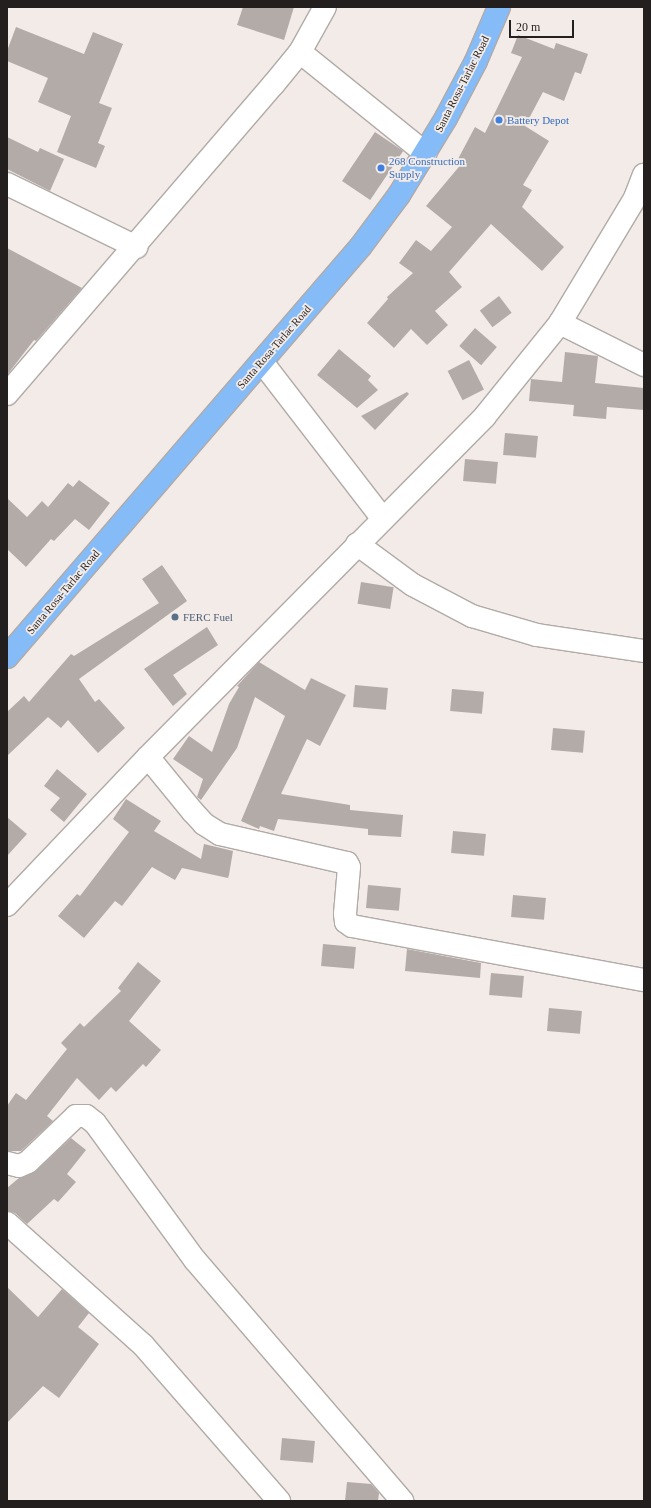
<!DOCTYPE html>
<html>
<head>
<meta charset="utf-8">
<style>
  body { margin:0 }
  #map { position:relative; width:651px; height:1508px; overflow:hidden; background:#f3ebe8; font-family:Georgia,serif }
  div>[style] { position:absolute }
  .building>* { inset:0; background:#b2aba8; transform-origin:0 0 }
  .roads { filter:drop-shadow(1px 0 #b1aaa7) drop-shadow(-1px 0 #b1aaa7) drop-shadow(0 1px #b1aaa7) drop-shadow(0 -1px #b1aaa7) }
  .street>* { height:22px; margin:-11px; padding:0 11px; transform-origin:11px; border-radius:11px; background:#fff }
  .highway>* { height:22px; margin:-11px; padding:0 11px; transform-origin:11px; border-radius:11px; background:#85bcf7 }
  .dots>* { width:11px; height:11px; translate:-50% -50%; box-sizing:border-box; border:2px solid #f3ebe8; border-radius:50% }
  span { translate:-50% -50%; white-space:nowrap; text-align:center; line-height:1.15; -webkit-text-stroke:3.5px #f3ebe8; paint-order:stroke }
  .street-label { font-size:11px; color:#221f1e }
  .shop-label { font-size:11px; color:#366cbe }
  .left { translate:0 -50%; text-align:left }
  .service-label { font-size:11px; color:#4e5e75 }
  .frame { position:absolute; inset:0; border:8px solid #221f1e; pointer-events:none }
  .scale { position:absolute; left:509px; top:20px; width:65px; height:18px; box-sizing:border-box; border:2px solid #221f1e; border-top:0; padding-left:5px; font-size:12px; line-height:14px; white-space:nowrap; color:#221f1e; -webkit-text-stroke:3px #f3ebe8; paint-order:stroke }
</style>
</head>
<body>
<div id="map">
  <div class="building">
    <i style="clip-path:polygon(243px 7px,294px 7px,284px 40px,237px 25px)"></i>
    <i style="clip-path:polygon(16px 27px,84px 54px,93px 32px,123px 44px,99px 103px,112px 108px,98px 143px,105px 146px,96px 168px,57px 152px,71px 116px,38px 102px,48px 78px,7px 61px,7px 51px)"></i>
    <i style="clip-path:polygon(518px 35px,554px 49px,556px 43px,588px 54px,581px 74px,575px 72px,564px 101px,543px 92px,525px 126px,549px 141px,523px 185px,532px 190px,522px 207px,564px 247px,542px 271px,491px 224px,449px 272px,462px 287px,435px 311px,448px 325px,427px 345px,411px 329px,394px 348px,367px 323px,388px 299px,387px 297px,413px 273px,399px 263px,416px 240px,431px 251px,452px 227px,426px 206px,463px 162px,458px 159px,475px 127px,485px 133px,522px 57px,511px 53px)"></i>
    <i style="left:375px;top:132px;width:34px;height:59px;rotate:34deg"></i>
    <i style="clip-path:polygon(7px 137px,38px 152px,40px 148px,64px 159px,50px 191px,7px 169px)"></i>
    <i style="clip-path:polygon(7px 248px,82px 288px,36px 341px,34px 340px,7px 375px)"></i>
    <i style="left:499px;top:296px;width:21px;height:24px;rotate:53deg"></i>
    <i style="left:475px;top:328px;width:29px;height:24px;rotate:41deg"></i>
    <i style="clip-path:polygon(339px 349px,371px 376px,368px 380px,378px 390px,357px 408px,317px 375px)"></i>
    <i style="clip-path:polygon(565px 352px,598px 356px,595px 383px,644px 388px,644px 410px,607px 407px,606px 419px,573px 416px,574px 405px,529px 401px,531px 379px,562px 382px)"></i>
    <i style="left:469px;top:360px;width:33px;height:24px;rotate:63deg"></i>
    <i style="clip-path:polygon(407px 392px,409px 394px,375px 430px,361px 416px)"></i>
    <i style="left:505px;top:433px;width:33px;height:22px;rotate:5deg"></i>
    <i style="left:465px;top:459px;width:33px;height:22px;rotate:5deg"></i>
    <i style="clip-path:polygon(79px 480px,110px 503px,89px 530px,75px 519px,54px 541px,51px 539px,26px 567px,7px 549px,7px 498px,27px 517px,42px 501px,48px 507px,68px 483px,73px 487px)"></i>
    <i style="clip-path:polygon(162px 565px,187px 601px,79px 679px,95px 702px,99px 699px,125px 728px,98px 753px,68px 720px,61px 728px,48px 717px,7px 756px,7px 712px,24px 696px,29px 702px,71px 654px,74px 656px,159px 603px,142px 579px)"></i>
    <i style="left:361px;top:582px;width:33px;height:22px;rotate:9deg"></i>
    <i style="clip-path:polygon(207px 627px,218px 645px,173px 675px,187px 694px,173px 706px,144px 669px)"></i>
    <i style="clip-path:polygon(259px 662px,305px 690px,311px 678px,346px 695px,320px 746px,307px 739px,281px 794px,350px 805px,350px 810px,403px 815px,401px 837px,368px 835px,368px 829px,278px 819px,274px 831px,260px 826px,259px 829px,241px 821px,285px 716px,255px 697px,237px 748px,201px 800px,197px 797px,203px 779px,173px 759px,189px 736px,212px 752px,229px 704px,239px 687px,237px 686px)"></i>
    <i style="left:355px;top:685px;width:33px;height:22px;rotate:5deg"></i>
    <i style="left:452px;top:689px;width:32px;height:22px;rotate:5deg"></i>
    <i style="left:553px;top:728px;width:32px;height:22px;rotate:5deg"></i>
    <i style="clip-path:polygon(57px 769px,87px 794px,64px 822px,50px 810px,60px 798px,44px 786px)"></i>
    <i style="clip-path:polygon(126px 799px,161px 821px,154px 831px,201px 859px,204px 844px,233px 851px,229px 875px,228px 878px,182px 868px,175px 880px,152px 867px,122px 906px,115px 901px,84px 938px,58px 916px,77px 894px,80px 896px,129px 832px,113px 819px)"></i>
    <i style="clip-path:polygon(7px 817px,27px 834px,7px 856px)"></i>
    <i style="left:453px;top:831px;width:33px;height:22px;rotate:5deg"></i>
    <i style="left:368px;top:885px;width:33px;height:23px;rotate:5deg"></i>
    <i style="left:513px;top:895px;width:33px;height:22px;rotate:5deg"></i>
    <i style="left:323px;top:944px;width:33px;height:22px;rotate:5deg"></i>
    <i style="clip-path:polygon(407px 949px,481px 963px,480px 978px,405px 971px)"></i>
    <i style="clip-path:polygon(138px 962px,161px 981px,129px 1021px,161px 1050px,146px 1067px,143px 1064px,116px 1092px,111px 1087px,99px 1100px,77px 1078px,47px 1116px,53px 1121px,21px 1151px,7px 1151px,7px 1106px,16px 1093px,26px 1100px,67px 1049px,61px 1043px,80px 1023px,84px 1027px,121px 991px,118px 988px)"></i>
    <i style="left:491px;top:973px;width:33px;height:22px;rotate:5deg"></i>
    <i style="left:549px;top:1008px;width:33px;height:23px;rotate:5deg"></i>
    <i style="clip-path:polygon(71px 1138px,86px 1150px,67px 1174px,76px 1182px,58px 1202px,54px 1199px,27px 1224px,15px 1213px,7px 1211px,7px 1188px,19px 1178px,36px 1171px)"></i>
    <i style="clip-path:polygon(7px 1287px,38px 1317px,62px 1289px,89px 1313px,78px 1327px,99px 1344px,59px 1398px,43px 1386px,7px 1423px)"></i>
    <i style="left:282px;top:1438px;width:33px;height:22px;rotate:5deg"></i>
    <i style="clip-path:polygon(347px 1482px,371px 1484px,379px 1493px,378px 1501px,345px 1501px)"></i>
  </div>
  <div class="roads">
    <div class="street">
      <i style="left:300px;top:52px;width:161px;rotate:38.9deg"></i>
      <i style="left:7px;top:184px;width:144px;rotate:26deg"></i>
      <i style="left:560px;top:323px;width:94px;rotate:26.6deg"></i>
      <i style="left:262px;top:362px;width:197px;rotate:52.4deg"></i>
      <i style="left:7px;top:394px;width:408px;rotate:-49.3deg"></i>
      <i style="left:273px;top:85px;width:43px;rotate:-50.7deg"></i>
      <i style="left:300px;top:52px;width:51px;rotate:-60.9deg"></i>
      <i style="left:357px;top:544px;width:69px;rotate:36.2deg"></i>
      <i style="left:413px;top:585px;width:67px;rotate:27.7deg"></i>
      <i style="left:472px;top:616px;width:68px;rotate:16.3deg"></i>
      <i style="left:537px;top:635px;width:108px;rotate:8.5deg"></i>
      <i style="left:148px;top:757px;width:71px;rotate:50.7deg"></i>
      <i style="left:193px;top:812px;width:16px;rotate:47deg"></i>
      <i style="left:204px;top:824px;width:19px;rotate:32deg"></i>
      <i style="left:220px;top:834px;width:130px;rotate:12.9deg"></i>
      <i style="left:347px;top:863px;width:4px;rotate:63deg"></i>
      <i style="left:349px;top:867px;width:47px;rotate:94.9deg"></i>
      <i style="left:345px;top:914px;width:8px;rotate:83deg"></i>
      <i style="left:346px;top:922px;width:7px;rotate:34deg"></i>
      <i style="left:352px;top:926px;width:297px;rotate:10.5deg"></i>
      <i style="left:7px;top:905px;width:204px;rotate:-46.4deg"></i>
      <i style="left:148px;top:757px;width:479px;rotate:-45.3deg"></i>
      <i style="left:485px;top:416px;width:119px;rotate:-51.1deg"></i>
      <i style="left:560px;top:323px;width:146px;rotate:-59deg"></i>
      <i style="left:635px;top:198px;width:25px;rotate:-69deg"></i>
      <i style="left:7px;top:1163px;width:12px;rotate:14deg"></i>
      <i style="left:19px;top:1166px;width:10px;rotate:-24deg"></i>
      <i style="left:28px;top:1162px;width:66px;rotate:-43.8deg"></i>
      <i style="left:76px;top:1116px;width:10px"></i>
      <i style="left:86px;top:1116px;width:11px;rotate:38deg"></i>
      <i style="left:95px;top:1123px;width:170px;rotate:53.9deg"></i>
      <i style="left:195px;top:1260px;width:318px;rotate:49.3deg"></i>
      <i style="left:7px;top:1223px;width:183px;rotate:41.9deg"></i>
      <i style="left:143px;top:1345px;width:207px;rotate:48.9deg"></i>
    </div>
    <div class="highway">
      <i style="left:7px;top:657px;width:542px;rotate:-49.26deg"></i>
      <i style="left:361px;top:246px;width:64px;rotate:-53.3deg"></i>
      <i style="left:399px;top:195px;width:90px;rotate:-58.6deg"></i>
      <i style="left:446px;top:118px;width:64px;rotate:-62.2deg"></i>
      <i style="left:476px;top:61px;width:59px;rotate:-66.9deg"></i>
    </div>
  </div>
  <div class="dots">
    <i style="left:499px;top:120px;background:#3f7fe0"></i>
    <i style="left:381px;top:168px;background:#3f7fe0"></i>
    <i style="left:175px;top:617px;background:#5c6f8a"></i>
  </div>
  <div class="street-label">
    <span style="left:462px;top:84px;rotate:-63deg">Santa Rosa-Tarlac Road</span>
    <span style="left:274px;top:347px;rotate:-49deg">Santa Rosa-Tarlac Road</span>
    <span style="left:63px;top:592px;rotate:-50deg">Santa Rosa-Tarlac Road</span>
  </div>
  <div class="shop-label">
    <span class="left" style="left:507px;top:120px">Battery Depot</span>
    <span class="left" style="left:389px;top:168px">268 Construction<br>Supply</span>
  </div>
  <div class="service-label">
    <span class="left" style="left:183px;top:617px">FERC Fuel</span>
  </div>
  <div class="frame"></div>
  <div class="scale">20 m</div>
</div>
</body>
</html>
